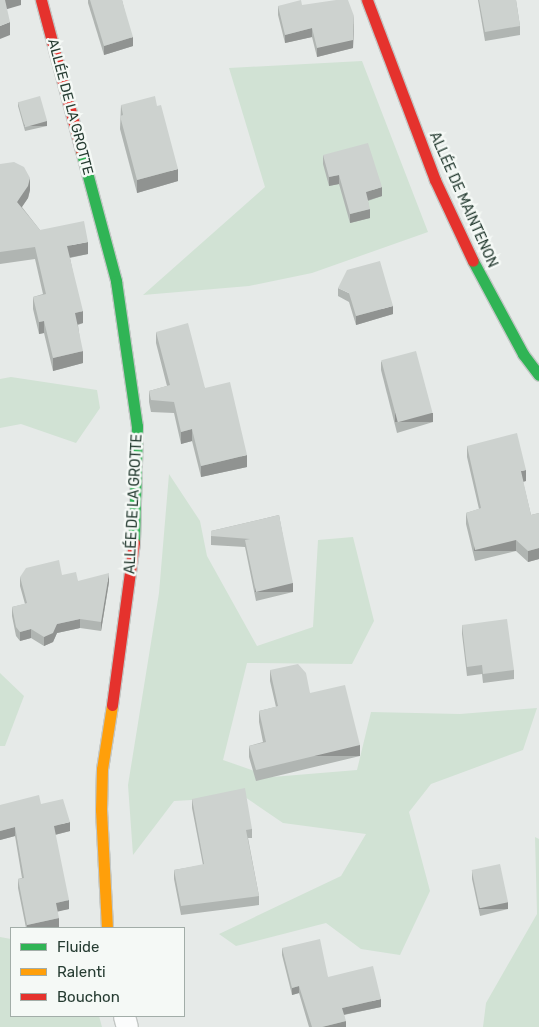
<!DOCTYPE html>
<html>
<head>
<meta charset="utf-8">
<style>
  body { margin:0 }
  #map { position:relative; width:539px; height:1027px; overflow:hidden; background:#e6eae8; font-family:Rubik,sans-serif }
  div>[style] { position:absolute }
  .green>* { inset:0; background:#d1e2d4 }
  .roads { filter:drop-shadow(1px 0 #c3c7c5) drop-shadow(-1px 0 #c3c7c5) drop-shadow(0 1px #c3c7c5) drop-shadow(0 -1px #c3c7c5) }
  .street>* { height:21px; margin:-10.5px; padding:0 10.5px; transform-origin:10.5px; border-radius:10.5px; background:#fbfcfc }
  .fast>* { height:11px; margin:-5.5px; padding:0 5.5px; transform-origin:5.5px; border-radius:5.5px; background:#30b455 }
  .slow>* { height:11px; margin:-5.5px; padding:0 5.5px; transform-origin:5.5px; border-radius:5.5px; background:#ff9f0a }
  .jam>* { height:11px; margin:-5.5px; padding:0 5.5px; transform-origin:5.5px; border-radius:5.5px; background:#e5322d }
  .wall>* { inset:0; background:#b0b5b2 }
  .shaded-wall>* { inset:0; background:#909391; transform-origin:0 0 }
  .building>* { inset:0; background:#cdd2cf; transform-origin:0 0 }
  span { translate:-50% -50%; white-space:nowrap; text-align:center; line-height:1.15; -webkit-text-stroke:5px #f5f9f6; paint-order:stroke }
  .street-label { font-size:14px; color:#263c32 }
  .legend { position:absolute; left:10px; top:927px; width:175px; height:90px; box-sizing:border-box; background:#f5f9f6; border:1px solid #a2ada8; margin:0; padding:6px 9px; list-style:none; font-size:15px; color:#263c32 }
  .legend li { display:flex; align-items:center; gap:10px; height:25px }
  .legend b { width:25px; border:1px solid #a2ada8 }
</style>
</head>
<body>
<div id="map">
  <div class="green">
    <i style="clip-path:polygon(362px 61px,428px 232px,312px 273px,249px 286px,143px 295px,265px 187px,229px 68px)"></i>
    <i style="clip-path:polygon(11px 377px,97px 390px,100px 408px,76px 443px,21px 424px,0 428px,0 379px)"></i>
    <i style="clip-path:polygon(169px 474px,200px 521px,207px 556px,257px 646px,313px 627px,318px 540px,353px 537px,374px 621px,352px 664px,247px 663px,223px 760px,272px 777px,357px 770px,371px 712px,460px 714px,537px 708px,523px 750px,431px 784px,409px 812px,430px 891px,400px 955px,361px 949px,326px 923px,236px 946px,219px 934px,341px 876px,366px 834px,283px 823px,245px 797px,174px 801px,133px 855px,128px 785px,159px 593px)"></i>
    <i style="clip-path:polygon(0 673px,24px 696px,5px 746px,0 746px)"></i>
    <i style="clip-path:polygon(535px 837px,539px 839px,539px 1027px,483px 1027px,486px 1003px,537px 914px)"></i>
    <i style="clip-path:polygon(0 937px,11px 939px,11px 1016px,99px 1016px,102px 1027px,0 1027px)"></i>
  </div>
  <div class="roads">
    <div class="street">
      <i style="left:124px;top:1016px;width:11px;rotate:75deg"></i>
    </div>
    <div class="fast">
      <i style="left:81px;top:150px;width:136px;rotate:75deg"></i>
      <i style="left:116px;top:281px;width:147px;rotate:81.8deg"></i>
      <i style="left:137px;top:426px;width:116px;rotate:91.5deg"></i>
      <i style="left:473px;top:261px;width:106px;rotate:61.7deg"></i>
      <i style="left:523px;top:354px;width:26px;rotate:53deg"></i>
    </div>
    <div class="slow">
      <i style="left:107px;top:928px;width:118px;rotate:-92.9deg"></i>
      <i style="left:101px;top:810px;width:41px;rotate:-88.6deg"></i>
      <i style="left:102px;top:769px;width:65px;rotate:-81.1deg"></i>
    </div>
    <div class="jam">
      <i style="left:41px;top:0;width:155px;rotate:75.1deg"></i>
      <i style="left:367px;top:0;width:192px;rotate:69.3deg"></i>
      <i style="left:435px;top:180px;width:89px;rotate:64.9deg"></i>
      <i style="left:112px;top:705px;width:164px;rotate:-82.3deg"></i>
    </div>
  </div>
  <div class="wall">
    <i style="clip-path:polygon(88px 0,122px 0,133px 46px,104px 55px,88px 3px)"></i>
    <i style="clip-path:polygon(478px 0,516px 0,520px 26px,520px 35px,485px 41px)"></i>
    <i style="clip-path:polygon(302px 5px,354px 24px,353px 48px,317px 57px,312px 37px,285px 43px,278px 15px,278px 6px)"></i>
    <i style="clip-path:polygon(18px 102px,47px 126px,25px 131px,18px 106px)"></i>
    <i style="clip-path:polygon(121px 105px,178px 181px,137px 193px,120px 129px)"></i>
    <i style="clip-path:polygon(323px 155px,382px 196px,368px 201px,370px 218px,350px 223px,339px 184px,329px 186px,323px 164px)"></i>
    <i style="clip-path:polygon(0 164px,30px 190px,28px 198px,22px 207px,40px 230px,88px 254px,70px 258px,83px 323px,78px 325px,83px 363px,53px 371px,44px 333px,39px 334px,33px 309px,33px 297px,43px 294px,35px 259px,0 264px)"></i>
    <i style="clip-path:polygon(338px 288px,393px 314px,356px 325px,349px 302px,338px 296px)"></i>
    <i style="clip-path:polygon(156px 332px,205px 388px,247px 467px,201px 477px,192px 441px,181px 444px,174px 413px,151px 412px,149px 402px,149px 391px,167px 386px,156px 343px)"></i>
    <i style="clip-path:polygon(381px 361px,433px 422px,397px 433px,381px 370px)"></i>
    <i style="clip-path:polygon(467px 446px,526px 481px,523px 482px,531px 515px,539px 513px,539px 559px,528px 562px,516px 551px,475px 561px,466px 524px,466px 513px,479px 509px,467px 457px)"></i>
    <i style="clip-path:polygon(279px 515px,293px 592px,256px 601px,245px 547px,211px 545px,211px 531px)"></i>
    <i style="clip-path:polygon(62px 575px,78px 581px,109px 582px,101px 631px,80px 628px,57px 633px,53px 642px,44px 646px,31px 638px,20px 641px,16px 636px,12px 616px,12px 607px,25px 604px,20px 586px,20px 577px)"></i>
    <i style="clip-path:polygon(462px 625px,514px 670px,514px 679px,483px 683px,482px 674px,467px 676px,462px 634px)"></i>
    <i style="clip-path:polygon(270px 670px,310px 693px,360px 756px,256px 781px,249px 757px,249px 746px,263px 742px,259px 722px,259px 711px,276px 707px,270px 681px)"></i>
    <i style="clip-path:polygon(192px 799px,252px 829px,252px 838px,248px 838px,259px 896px,259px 905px,181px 915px,174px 879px,174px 870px,203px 865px,192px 808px)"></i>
    <i style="clip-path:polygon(41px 804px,70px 831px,55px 835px,69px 909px,57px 911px,59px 927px,54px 928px,26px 928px,18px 888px,18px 879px,22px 878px,15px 836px,0 840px,0 805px)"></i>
    <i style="clip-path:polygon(472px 871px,508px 909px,480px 916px,472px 879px)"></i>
    <i style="clip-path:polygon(282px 948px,328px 977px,381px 1007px,344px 1015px,346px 1027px,309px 1027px,299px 993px,292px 995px,282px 955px)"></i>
  </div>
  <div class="shaded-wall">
    <i style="clip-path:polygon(4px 0,21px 0,21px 5px,4px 10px)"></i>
    <i style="clip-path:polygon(354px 16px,353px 48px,317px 57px,317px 48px)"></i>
    <i style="clip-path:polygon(10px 22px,10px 35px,0 39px,0 26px)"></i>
    <i style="clip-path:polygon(312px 28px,312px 37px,285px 43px,285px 35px)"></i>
    <i style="clip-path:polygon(133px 37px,133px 46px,104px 55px,104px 46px)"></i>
    <i style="left:47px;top:121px;width:5px;height:23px;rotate:90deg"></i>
    <i style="clip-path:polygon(178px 169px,178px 181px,137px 193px,137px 180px)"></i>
    <i style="clip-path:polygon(339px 175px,339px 184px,329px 186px,329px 177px)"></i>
    <i style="clip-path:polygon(30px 178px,30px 190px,28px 198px,17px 214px,17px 202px)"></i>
    <i style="clip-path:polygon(382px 187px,382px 196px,366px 201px,366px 192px)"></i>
    <i style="clip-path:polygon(370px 209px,370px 218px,350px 223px,350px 214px)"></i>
    <i style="clip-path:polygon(88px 242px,88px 254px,67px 258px,67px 246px)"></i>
    <i style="clip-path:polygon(393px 306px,393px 314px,356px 325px,356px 316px)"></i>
    <i style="clip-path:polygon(83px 311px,83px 323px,75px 325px,75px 313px)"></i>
    <i style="clip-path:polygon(44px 321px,44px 333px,39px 334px,39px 322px)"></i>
    <i style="clip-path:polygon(83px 351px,83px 363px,53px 371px,53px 358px)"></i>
    <i style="left:433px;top:413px;width:9px;height:38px;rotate:90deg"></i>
    <i style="clip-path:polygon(192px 429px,192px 441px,181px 444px,181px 432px)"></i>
    <i style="clip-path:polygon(247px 455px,247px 467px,201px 477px,201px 466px)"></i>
    <i style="clip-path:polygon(526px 470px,526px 481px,521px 482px,521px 471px)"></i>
    <i style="left:516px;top:540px;width:11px;height:42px;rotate:90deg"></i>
    <i style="clip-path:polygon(539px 548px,539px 559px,528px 562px,528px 551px)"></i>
    <i style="clip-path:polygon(109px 573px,109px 582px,101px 631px,101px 622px)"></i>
    <i style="left:293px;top:583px;width:9px;height:38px;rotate:90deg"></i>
    <i style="clip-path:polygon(80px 619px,80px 628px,57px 633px,53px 642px,44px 646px,44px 637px,57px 624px)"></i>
    <i style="clip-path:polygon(31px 629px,31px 638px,20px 641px,20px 632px)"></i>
    <i style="left:360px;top:745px;width:11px;height:107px;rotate:90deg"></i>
    <i style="clip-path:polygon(70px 822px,70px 831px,54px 835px,54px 826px)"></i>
    <i style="clip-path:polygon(15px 827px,15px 836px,0 840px,0 831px)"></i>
    <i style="clip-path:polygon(69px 900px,69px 909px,56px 912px,56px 903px)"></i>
    <i style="left:508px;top:902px;width:7px;height:29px;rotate:90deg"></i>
    <i style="clip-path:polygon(59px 918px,59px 927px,54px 928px,27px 928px,27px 925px)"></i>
    <i style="clip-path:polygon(299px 986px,299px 993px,292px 995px,292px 988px)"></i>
    <i style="clip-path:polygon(381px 999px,381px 1007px,342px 1015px,342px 1008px)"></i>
    <i style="clip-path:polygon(346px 1021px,346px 1027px,322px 1027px)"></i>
  </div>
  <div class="building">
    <i style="clip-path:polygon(0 0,5px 0,10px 22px,0 26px)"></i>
    <i style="clip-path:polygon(90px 0,122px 0,133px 37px,104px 46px)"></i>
    <i style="clip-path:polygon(301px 0,302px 5px,336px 0,348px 0,354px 16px,353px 40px,317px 48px,312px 28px,285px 35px,278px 6px)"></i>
    <i style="clip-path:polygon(479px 0,516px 0,520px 26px,485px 32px)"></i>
    <i style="left:40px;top:96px;width:26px;height:23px;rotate:74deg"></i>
    <i style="clip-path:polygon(155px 96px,157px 106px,161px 105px,178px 169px,137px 180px,120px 116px,123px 115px,121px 105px)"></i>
    <i style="clip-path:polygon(368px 143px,382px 187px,366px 192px,370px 209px,350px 214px,339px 175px,329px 177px,323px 155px)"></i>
    <i style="clip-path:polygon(14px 162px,24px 167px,30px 178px,28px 186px,17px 202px,40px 230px,84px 221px,88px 242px,67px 246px,83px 311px,75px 313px,83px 351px,53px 358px,44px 321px,39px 322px,33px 297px,46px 294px,35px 247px,0 252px,0 164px)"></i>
    <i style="clip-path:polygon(380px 261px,393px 306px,356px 316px,349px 293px,338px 288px,347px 270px)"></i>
    <i style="clip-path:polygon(188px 323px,205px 388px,230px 382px,247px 455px,201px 466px,192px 429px,181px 432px,174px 402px,151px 400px,149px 391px,170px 385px,156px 332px)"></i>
    <i style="left:416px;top:351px;width:64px;height:36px;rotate:75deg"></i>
    <i style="clip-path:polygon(517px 433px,526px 470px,521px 471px,531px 515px,539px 513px,539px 548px,528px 551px,516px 540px,475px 550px,466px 513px,481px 508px,467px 446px)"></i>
    <i style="clip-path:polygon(279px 515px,293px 583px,256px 592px,245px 540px,250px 539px,211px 536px,211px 531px)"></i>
    <i style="clip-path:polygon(59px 560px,62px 575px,76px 572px,78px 581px,109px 573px,101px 622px,80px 619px,57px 624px,53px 633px,44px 637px,31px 629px,20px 632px,16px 627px,12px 607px,27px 603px,20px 577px,26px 568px)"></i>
    <i style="clip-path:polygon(507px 619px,514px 670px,483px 674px,482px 665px,467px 667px,462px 625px)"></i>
    <i style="clip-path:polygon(298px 664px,306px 673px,310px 693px,345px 685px,360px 745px,256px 770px,249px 746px,266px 742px,259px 711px,278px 706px,270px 670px)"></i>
    <i style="clip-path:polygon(245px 788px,252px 829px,246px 830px,259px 896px,181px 906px,174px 870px,204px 864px,192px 799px)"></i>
    <i style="clip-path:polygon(39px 795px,41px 804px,63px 799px,70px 822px,54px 826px,69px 900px,56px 903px,59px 918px,27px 925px,18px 879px,24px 878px,15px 827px,0 831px,0 805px)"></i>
    <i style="left:500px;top:864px;width:39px;height:29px;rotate:78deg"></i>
    <i style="clip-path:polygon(320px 939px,328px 977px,373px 966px,381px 999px,342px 1008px,346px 1021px,322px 1027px,312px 1027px,299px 986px,292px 988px,282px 948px)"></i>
  </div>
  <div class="street-label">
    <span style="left:70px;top:107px;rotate:75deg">ALLÉE DE LA GROTTE</span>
    <span style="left:463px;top:200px;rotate:66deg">ALLÉE DE MAINTENON</span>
    <span style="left:134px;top:504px;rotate:-87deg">ALLÉE DE LA GROTTE</span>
  </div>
  <ul class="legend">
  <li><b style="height:6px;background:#30b455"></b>Fluide</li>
  <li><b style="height:6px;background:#ff9f0a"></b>Ralenti</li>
  <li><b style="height:6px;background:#e5322d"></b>Bouchon</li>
  </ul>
</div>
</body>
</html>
